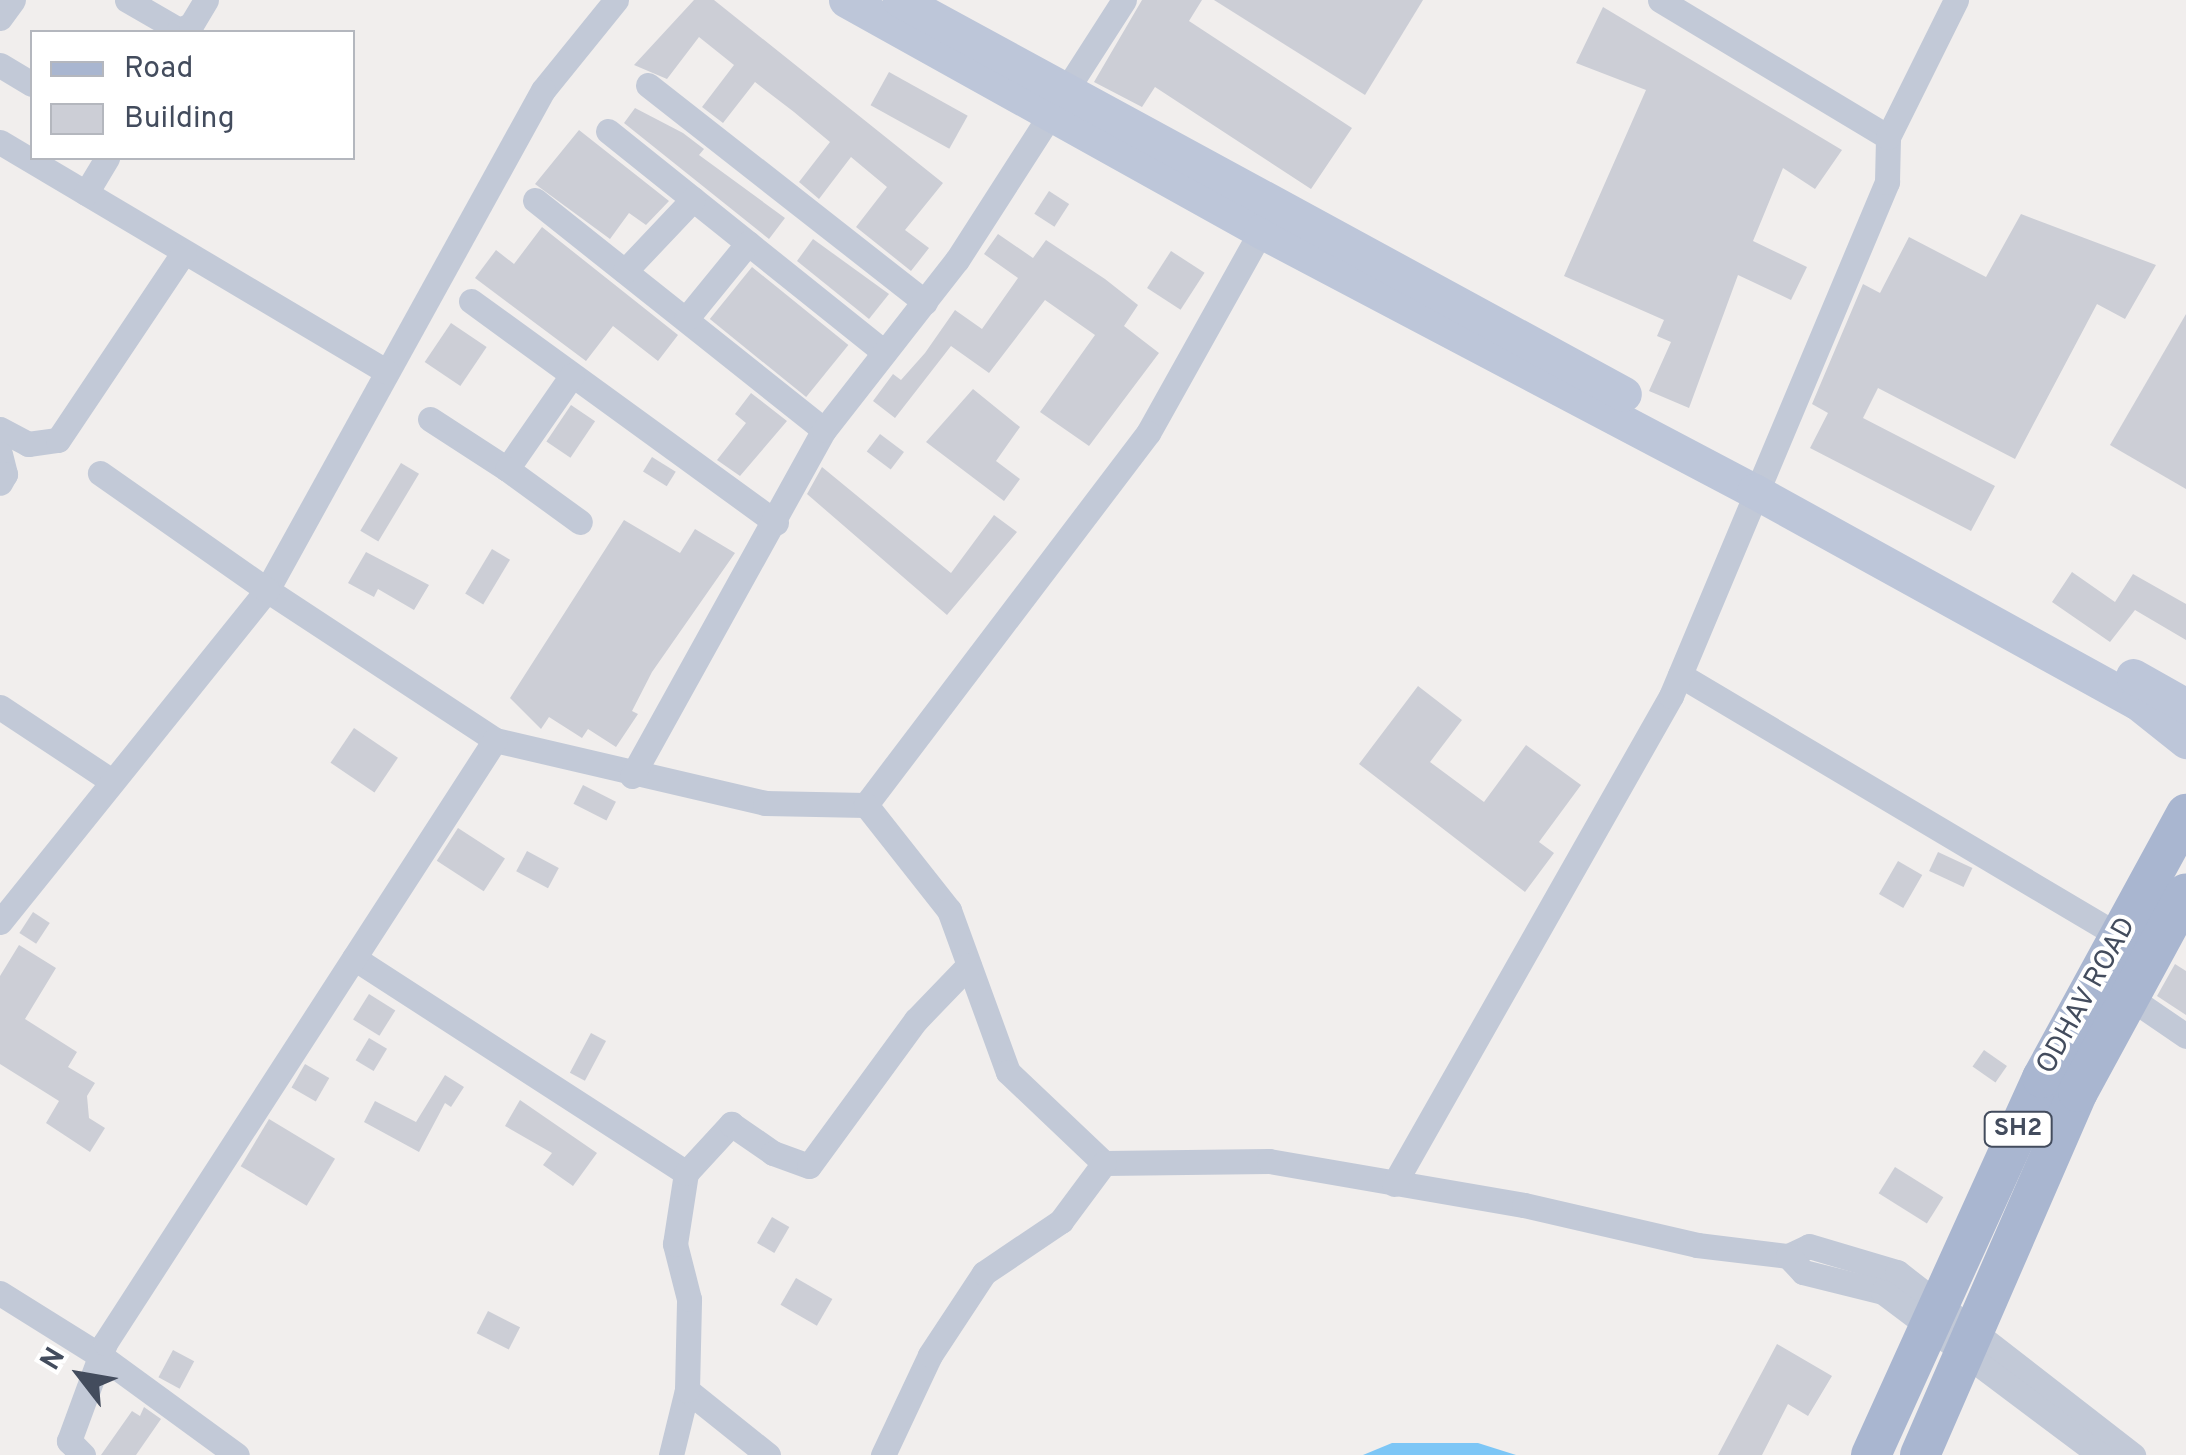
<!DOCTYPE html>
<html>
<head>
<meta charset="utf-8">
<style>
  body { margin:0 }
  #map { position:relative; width:2186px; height:1455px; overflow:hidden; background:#f1eeed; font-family:Overpass,sans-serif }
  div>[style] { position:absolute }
  .water>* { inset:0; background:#7dc6f6 }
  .building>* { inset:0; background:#ccced6; transform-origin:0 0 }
  .street>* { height:25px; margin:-12.5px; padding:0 12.5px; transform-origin:12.5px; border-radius:12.5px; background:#c2c9d7 }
  .secondary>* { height:35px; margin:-17.5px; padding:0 17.5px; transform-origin:17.5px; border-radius:17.5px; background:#bdc6d9 }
  .primary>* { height:40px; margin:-20px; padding:0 20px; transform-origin:20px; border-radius:20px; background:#a9b6d0 }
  span { translate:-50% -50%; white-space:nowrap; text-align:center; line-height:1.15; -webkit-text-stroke:8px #fff; paint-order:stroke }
  .shield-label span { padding:2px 8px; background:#fff; border:2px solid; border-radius:8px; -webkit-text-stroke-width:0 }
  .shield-label { font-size:25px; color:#434c5d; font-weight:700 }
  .street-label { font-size:28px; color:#434c5d }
  .legend { position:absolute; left:30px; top:30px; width:325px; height:130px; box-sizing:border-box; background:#fff; border:2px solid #b4b7be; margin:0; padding:12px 18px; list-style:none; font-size:30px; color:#434c5d }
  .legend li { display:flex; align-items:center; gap:20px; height:50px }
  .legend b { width:50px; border:2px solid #b4b7be }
  .north { position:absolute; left:30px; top:1325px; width:100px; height:100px; -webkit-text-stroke:8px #fff; paint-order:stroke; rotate:301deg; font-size:28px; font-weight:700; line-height:40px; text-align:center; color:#434c5d }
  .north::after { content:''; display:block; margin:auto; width:35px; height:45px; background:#434c5d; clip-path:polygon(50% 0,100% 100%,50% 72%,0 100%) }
</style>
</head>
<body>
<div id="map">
  <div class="water">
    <i style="clip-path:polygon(1392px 1443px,1478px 1443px,1516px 1455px,1363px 1455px)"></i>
  </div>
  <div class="building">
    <i style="clip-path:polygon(694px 0,714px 0,943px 183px,905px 230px,929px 248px,911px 271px,856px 227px,887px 187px,851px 157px,819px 199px,799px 182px,830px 142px,794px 112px,755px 82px,723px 123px,702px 107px,734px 65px,699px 37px,667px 79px,634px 65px)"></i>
    <i style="clip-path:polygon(1142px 0,1202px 0,1189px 21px,1352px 128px,1311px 189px,1155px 87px,1142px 107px,1094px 82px)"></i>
    <i style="clip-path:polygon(1214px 0,1423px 0,1365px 95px)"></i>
    <i style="clip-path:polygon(1603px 7px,1842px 150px,1815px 189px,1783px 168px,1753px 241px,1807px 267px,1791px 300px,1738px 275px,1689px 408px,1649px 391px,1671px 342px,1657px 336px,1664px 320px,1564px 276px,1646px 90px,1576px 63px)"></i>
    <i style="left:889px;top:72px;width:90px;height:38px;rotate:29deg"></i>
    <i style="clip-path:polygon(635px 108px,683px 133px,704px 149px,699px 155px,785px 218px,769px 239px,624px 123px)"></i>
    <i style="clip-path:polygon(579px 130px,669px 201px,646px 225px,629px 213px,610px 239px,535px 184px)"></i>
    <i style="left:1049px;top:191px;width:24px;height:27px;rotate:33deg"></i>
    <i style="clip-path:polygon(2021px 214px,2156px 265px,2125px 319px,2097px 304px,2015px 459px,1878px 388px,1863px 418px,1995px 486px,1971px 531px,1810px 448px,1828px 413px,1812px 404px,1863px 284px,1880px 293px,1909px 237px,1986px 277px)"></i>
    <i style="clip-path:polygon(542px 227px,678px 335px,658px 361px,613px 326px,586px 361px,475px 278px,496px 250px,514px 264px)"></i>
    <i style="clip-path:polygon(998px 234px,1033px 258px,1046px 240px,1105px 279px,1138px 305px,1124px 326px,1159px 353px,1089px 446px,1040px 412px,1095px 335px,1045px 300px,989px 373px,951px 346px,895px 418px,873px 401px,893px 374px,901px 380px,925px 353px,955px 310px,982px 329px,1018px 278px,984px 254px)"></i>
    <i style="clip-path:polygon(813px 239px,889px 294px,869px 319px,797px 261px)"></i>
    <i style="left:1171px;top:251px;width:40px;height:44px;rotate:33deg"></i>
    <i style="left:752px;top:267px;width:124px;height:67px;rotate:39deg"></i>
    <i style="clip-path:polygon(2186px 314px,2186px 489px,2110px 445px)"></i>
    <i style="left:451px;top:323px;width:43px;height:47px;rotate:34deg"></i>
    <i style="clip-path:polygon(973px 389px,1020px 427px,996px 461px,1020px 479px,1004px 501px,926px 442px)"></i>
    <i style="clip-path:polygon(751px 393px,787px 421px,740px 476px,717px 460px,746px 423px,735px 414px)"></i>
    <i style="left:571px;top:405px;width:29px;height:44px;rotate:34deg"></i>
    <i style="left:880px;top:434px;width:30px;height:22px;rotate:37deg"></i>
    <i style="left:652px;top:457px;width:28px;height:17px;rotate:32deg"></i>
    <i style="left:401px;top:463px;width:21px;height:79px;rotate:31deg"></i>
    <i style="clip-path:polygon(822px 467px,951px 573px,994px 515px,1017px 532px,947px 615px,807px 494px)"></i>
    <i style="clip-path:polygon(624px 520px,680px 553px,695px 529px,735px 553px,652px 672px,632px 711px,638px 714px,616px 747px,588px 729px,582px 738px,549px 717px,541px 729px,510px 698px)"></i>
    <i style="left:492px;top:549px;width:21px;height:52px;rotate:31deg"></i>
    <i style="clip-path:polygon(366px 552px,429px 585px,414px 610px,378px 589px,374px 597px,348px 583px)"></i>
    <i style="clip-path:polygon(2072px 572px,2115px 602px,2133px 574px,2186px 604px,2186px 640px,2135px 610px,2110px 642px,2052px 602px)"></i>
    <i style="clip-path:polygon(1418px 686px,1462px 720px,1430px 762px,1484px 802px,1526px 745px,1581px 785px,1539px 842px,1554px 853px,1525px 892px,1359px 764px)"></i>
    <i style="left:354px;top:728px;width:53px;height:42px;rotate:34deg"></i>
    <i style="left:583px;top:785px;width:37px;height:21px;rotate:27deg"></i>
    <i style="left:458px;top:828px;width:56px;height:39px;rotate:33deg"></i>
    <i style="left:527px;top:851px;width:36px;height:23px;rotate:28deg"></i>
    <i style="left:1938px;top:852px;width:38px;height:21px;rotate:25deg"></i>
    <i style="left:1898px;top:861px;width:28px;height:38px;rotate:30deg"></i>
    <i style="left:33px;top:912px;width:20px;height:25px;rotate:33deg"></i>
    <i style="clip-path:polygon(19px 945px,56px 968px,25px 1019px,77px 1052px,68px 1067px,95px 1083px,87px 1096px,89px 1118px,105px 1128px,90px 1152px,46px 1123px,59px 1101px,0 1064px,0 976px)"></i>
    <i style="clip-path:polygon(2175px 964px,2186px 971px,2186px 1015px,2157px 996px)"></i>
    <i style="left:369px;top:994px;width:31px;height:30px;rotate:32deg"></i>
    <i style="left:591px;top:1033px;width:17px;height:45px;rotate:28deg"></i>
    <i style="left:369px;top:1038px;width:21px;height:26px;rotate:31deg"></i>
    <i style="left:1984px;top:1050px;width:28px;height:20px;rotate:35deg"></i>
    <i style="left:305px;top:1064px;width:28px;height:27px;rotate:30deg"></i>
    <i style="clip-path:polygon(445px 1075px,464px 1087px,451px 1107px,445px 1103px,419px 1152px,364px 1122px,375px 1101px,416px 1122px)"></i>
    <i style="clip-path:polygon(520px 1100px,597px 1153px,573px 1186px,543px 1165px,552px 1153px,505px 1126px)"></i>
    <i style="left:269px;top:1119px;width:77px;height:55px;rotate:31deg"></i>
    <i style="left:1895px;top:1167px;width:57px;height:31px;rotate:32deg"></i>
    <i style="left:772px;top:1217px;width:20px;height:30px;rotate:30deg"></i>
    <i style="left:796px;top:1278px;width:42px;height:31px;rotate:30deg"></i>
    <i style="left:488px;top:1311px;width:36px;height:25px;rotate:27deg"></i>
    <i style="clip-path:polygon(1777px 1344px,1832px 1376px,1808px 1416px,1788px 1404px,1762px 1455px,1718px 1455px)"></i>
    <i style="left:173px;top:1350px;width:24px;height:31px;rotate:28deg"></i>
    <i style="clip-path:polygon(144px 1407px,161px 1419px,136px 1455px,101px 1455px,132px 1411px,140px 1416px)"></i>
  </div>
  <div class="street">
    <i style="left:127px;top:0;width:60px;rotate:30deg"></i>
    <i style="left:179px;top:30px;width:13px;rotate:-23deg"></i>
    <i style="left:191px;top:25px;width:29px;rotate:-59deg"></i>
    <i style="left:616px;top:0;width:116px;rotate:129deg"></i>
    <i style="left:543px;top:90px;width:571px;rotate:118.9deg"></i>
    <i style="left:267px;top:590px;width:273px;rotate:33.3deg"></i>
    <i style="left:495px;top:740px;width:277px;rotate:13.1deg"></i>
    <i style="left:765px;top:803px;width:101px;rotate:1.1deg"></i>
    <i style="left:1660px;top:0;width:266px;rotate:31deg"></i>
    <i style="left:0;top:18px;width:22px;rotate:-54deg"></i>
    <i style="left:0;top:65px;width:37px;rotate:31deg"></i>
    <i style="left:648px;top:85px;width:352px;rotate:38.1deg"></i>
    <i style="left:608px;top:131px;width:354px;rotate:38.7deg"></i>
    <i style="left:0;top:142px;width:450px;rotate:30.7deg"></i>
    <i style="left:86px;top:193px;width:41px;rotate:-59deg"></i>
    <i style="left:535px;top:200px;width:369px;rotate:38.5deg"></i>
    <i style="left:1261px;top:231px;width:231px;rotate:119.2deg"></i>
    <i style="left:1148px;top:433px;width:467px;rotate:127.2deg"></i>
    <i style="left:866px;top:805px;width:134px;rotate:51.7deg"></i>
    <i style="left:949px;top:910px;width:172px;rotate:70deg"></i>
    <i style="left:1008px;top:1072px;width:132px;rotate:43.5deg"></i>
    <i style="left:1104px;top:1163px;width:165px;rotate:-0.7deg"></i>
    <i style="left:1269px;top:1161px;width:259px;rotate:9.8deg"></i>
    <i style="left:1524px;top:1205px;width:178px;rotate:13deg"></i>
    <i style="left:1697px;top:1245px;width:92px;rotate:6.9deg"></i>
    <i style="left:1788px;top:1256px;width:23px;rotate:-25deg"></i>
    <i style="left:1809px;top:1246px;width:92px;rotate:16.5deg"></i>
    <i style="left:1897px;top:1272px;width:299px;rotate:37.8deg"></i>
    <i style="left:625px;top:271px;width:99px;rotate:-46.6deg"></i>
    <i style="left:471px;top:301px;width:377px;rotate:36deg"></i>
    <i style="left:686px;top:319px;width:98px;rotate:-50.8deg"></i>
    <i style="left:430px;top:419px;width:92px;rotate:33deg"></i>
    <i style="left:507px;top:469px;width:114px;rotate:-55.3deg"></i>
    <i style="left:0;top:429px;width:32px;rotate:28deg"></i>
    <i style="left:28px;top:444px;width:30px;rotate:-8deg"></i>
    <i style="left:58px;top:440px;width:226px;rotate:-56.2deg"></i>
    <i style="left:0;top:454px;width:21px;rotate:76deg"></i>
    <i style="left:5px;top:474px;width:10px;rotate:119deg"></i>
    <i style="left:507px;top:469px;width:90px;rotate:36deg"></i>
    <i style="left:1680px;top:675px;width:511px;rotate:30.73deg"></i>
    <i style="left:0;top:707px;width:134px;rotate:33.5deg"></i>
    <i style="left:632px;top:776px;width:396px;rotate:-61deg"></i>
    <i style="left:824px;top:430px;width:216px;rotate:-52deg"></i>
    <i style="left:957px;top:260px;width:309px;rotate:-57.3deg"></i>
    <i style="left:0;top:922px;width:426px;rotate:-51.2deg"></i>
    <i style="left:267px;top:590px;width:204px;rotate:-145deg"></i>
    <i style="left:354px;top:958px;width:396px;rotate:32.9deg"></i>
    <i style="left:2129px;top:997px;width:69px;rotate:34.4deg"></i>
    <i style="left:1394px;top:1184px;width:561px;rotate:-60.42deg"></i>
    <i style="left:1671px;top:696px;width:558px;rotate:-67.21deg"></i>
    <i style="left:1887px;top:182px;width:45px;rotate:-88.7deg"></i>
    <i style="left:1888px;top:137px;width:153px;rotate:-63.6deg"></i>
    <i style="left:1788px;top:1256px;width:22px;rotate:47deg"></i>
    <i style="left:1803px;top:1272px;width:82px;rotate:14deg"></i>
    <i style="left:1883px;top:1292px;width:271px;rotate:36.9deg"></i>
    <i style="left:0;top:1293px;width:119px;rotate:32deg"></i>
    <i style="left:101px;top:1356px;width:168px;rotate:36.1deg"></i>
    <i style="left:83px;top:1455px;width:20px;rotate:-135deg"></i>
    <i style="left:69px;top:1441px;width:104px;rotate:-69.8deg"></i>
    <i style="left:105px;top:1343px;width:718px;rotate:-57.11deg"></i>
    <i style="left:671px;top:1455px;width:67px;rotate:-76.2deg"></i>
    <i style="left:768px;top:1455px;width:104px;rotate:-141.3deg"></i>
    <i style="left:687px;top:1390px;width:91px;rotate:-88.7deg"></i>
    <i style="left:689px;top:1299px;width:57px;rotate:-104.3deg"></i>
    <i style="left:675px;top:1244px;width:72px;rotate:-81.2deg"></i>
    <i style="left:686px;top:1173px;width:67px;rotate:-47.4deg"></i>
    <i style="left:731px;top:1124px;width:51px;rotate:34.6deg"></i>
    <i style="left:773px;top:1153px;width:38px;rotate:20deg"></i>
    <i style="left:809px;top:1166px;width:181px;rotate:-53.8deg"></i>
    <i style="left:916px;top:1020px;width:76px;rotate:-46.1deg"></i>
    <i style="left:883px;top:1455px;width:110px;rotate:-64.8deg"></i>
    <i style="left:930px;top:1355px;width:98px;rotate:-56.6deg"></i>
    <i style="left:984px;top:1273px;width:93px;rotate:-34deg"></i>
    <i style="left:1061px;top:1221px;width:72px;rotate:-53.4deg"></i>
  </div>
  <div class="secondary">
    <i style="left:846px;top:0;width:475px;rotate:29.1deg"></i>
    <i style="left:1261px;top:231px;width:557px;rotate:27.81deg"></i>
    <i style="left:1754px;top:491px;width:437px;rotate:28.9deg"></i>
    <i style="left:2137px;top:702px;width:63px;rotate:38.5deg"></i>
    <i style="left:900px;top:0;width:824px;rotate:28.55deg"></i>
    <i style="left:2133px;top:676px;width:61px;rotate:29.5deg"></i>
  </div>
  <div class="primary">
    <i style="left:1871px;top:1455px;width:414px;rotate:-65.6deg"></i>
    <i style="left:2042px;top:1078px;width:301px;rotate:-61.4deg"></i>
    <i style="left:1920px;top:1455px;width:396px;rotate:-66.5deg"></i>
    <i style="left:2078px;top:1092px;width:226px;rotate:-61.5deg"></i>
  </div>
  <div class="shield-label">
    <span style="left:2018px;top:1129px">SH2</span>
  </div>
  <div class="street-label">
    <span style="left:2087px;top:996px;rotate:-61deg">ODHAV ROAD</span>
  </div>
  <ul class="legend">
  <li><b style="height:12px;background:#a9b6d0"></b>Road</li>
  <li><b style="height:28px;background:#ccced6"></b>Building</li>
  </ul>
  <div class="north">N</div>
</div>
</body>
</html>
